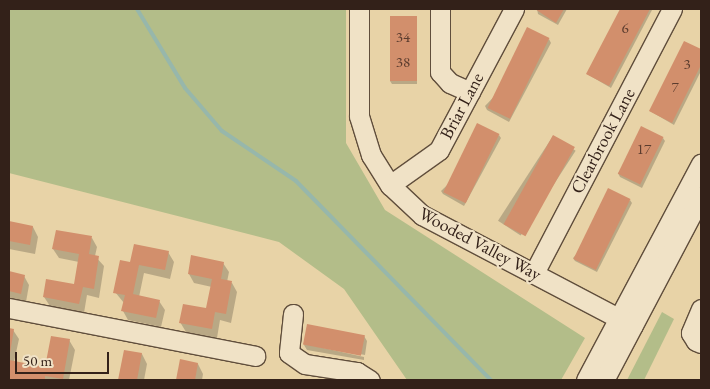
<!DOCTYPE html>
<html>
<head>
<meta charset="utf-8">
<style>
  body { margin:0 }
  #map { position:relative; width:710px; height:389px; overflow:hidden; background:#e8d3a7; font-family:"EB Garamond",serif }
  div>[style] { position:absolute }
  .green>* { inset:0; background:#b3bd89 }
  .shadow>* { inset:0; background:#0003; transform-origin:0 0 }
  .stream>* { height:4px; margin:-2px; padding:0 2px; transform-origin:2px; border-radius:2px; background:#97b7ab }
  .building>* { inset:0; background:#d28f6c; transform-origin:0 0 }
  .roads { filter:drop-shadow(1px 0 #604e3c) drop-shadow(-1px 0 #604e3c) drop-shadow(0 1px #604e3c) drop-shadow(0 -1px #604e3c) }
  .minor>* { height:19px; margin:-9.5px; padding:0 9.5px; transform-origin:9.5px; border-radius:9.5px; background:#f0e2c6 }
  span { translate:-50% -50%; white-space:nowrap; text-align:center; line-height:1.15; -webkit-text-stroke:4.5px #f0e2c6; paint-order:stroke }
  .number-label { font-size:15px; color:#5b3c2e }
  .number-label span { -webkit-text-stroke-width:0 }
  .street-label { font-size:18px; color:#332119 }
  .frame { position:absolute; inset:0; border:10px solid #332119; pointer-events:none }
  .scale { position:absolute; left:15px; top:352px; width:94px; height:22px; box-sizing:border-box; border:2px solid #332119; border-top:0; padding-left:6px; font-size:15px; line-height:18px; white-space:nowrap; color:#332119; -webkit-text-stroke:4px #f0e2c6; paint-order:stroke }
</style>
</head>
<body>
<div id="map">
  <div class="green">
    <i style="clip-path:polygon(9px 9px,346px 9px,346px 143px,385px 210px,585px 338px,561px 380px,407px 380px,344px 289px,279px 242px,9px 173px)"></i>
    <i style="clip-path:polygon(662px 312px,674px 319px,644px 380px,627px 380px)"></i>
  </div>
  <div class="shadow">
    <i style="clip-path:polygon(537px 9px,567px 9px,558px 25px,538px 14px)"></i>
    <i style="clip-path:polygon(622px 9px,652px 10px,611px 88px,587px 74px)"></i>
    <i style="clip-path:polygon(416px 18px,417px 84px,392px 84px,390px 81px)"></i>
    <i style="clip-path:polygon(549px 39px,551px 43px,509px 122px,487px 110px,485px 106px)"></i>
    <i style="clip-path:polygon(685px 42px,701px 51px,701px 71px,674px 125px,650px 111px)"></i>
    <i style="clip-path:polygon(499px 135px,501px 138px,464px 206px,443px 194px,441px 191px)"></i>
    <i style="left:553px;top:136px;width:27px;height:101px;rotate:33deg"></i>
    <i style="clip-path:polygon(663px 138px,665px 141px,642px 188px,620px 177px,618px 173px)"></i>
    <i style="clip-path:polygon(630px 200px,632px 203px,597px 272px,575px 261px,573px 258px)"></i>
    <i style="clip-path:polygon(9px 223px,33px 227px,38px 237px,35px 254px,9px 249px)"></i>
    <i style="clip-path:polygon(92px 238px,97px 247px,95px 256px,104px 266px,99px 298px,87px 295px,84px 313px,50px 306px,44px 297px,75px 285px,79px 262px,59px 258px,53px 249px)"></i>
    <i style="clip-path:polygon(168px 252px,174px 262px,170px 279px,144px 273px,139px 297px,159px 301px,165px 310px,161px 327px,128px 320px,123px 311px,124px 303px,115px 292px,131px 264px)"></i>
    <i style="clip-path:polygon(223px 263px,229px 272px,227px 282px,232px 283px,237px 292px,231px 323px,220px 320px,217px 338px,186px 332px,180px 322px,207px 310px,212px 287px,194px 283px,189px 274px)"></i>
    <i style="clip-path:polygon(9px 273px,24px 276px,29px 285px,26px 302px,9px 299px)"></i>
    <i style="clip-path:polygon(308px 326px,364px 336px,367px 341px,365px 355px,306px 344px,364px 357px,364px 360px,307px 350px,304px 345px)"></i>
    <i style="clip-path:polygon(9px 329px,13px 330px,19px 339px,14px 362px,46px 368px,69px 340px,75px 350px,69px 380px,9px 380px)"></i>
    <i style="clip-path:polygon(125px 351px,142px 354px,147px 364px,144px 380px,119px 380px)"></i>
    <i style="clip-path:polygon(181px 361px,198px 364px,203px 374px,202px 380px,177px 380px)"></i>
  </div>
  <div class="stream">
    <i style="left:137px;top:9px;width:92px;rotate:58.7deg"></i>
    <i style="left:185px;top:88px;width:57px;rotate:49.3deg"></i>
    <i style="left:222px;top:131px;width:89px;rotate:34deg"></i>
    <i style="left:296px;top:181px;width:279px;rotate:45.6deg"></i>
  </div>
  <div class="building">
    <i style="clip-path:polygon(535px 9px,564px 9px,556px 23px)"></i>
    <i style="clip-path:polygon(620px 9px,650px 9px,609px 86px,586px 74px)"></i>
    <i style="left:390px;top:16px;width:27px;height:65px"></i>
    <i style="left:527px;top:27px;width:25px;height:90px;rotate:26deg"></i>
    <i style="clip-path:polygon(684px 41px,701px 49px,701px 65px,672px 123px,649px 111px)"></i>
    <i style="left:477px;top:123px;width:25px;height:77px;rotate:26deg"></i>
    <i style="left:641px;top:126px;width:25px;height:53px;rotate:26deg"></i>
    <i style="left:553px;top:135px;width:25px;height:102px;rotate:29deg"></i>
    <i style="left:608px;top:188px;width:25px;height:79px;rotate:26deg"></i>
    <i style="clip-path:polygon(9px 221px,33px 226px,30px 245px,9px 241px)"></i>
    <i style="clip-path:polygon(56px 230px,92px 236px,89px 254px,99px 256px,94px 289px,83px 287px,79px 304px,43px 297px,46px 279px,74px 284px,79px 254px,52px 249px)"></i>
    <i style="clip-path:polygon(134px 244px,169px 251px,165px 270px,139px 265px,133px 294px,160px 300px,156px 318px,121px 311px,125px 295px,113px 293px,120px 260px,130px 262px)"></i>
    <i style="clip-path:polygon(191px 255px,224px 262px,221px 279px,232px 281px,226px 314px,215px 312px,212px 329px,179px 323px,183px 304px,206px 308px,212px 279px,188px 274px)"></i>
    <i style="clip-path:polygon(9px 271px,25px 275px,21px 294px,9px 291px)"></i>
    <i style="left:307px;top:324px;width:59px;height:21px;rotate:11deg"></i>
    <i style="clip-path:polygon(9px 328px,14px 329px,10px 353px,9px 353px)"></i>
    <i style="clip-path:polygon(51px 336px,70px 339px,63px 379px,45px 376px,45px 380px,9px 380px,9px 360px,45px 367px)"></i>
    <i style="clip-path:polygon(124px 350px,142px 353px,137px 380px,118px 380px)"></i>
    <i style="clip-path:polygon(180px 359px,198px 363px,195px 380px,176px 380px)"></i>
  </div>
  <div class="roads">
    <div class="minor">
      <i style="left:359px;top:9px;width:107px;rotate:90deg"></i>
      <i style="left:359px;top:116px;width:41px;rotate:72.9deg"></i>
      <i style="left:371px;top:155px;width:36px;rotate:58deg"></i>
      <i style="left:390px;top:185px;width:44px;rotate:43.2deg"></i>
      <i style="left:422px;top:215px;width:238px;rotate:27.7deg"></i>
      <i style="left:440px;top:9px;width:63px;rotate:90deg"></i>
      <i style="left:440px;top:72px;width:15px;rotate:48deg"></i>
      <i style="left:450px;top:83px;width:22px;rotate:24deg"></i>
      <i style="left:390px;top:185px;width:60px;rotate:-35.5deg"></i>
      <i style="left:439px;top:150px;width:160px;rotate:-62deg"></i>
      <i style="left:534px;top:273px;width:298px;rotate:-62.4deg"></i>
      <i style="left:9px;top:308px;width:251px;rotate:11deg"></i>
      <i style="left:701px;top:309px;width:26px;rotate:113deg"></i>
      <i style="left:691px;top:333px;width:9px;rotate:58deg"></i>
      <i style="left:696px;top:341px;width:5px;rotate:22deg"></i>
      <i style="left:293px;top:314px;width:39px;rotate:96deg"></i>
      <i style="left:289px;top:353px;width:19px;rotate:35deg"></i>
      <i style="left:305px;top:364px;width:53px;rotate:8.7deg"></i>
      <i style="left:357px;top:372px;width:15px;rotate:32deg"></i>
      <i style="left:586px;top:380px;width:245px;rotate:-62deg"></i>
      <i style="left:604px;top:380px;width:208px;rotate:-62.2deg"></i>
    </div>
  </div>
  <div class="number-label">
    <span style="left:625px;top:28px">6</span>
    <span style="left:403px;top:37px">34</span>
    <span style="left:403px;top:62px">38</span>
    <span style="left:687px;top:64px">3</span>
    <span style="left:675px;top:87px">7</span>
    <span style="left:644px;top:149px">17</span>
  </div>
  <div class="street-label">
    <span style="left:462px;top:106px;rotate:-62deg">Briar Lane</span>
    <span style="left:603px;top:141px;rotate:-62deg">Clearbrook Lane</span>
    <span style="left:480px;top:244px;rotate:28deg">Wooded Valley Way</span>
  </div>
  <div class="frame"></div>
  <div class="scale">50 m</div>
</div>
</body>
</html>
